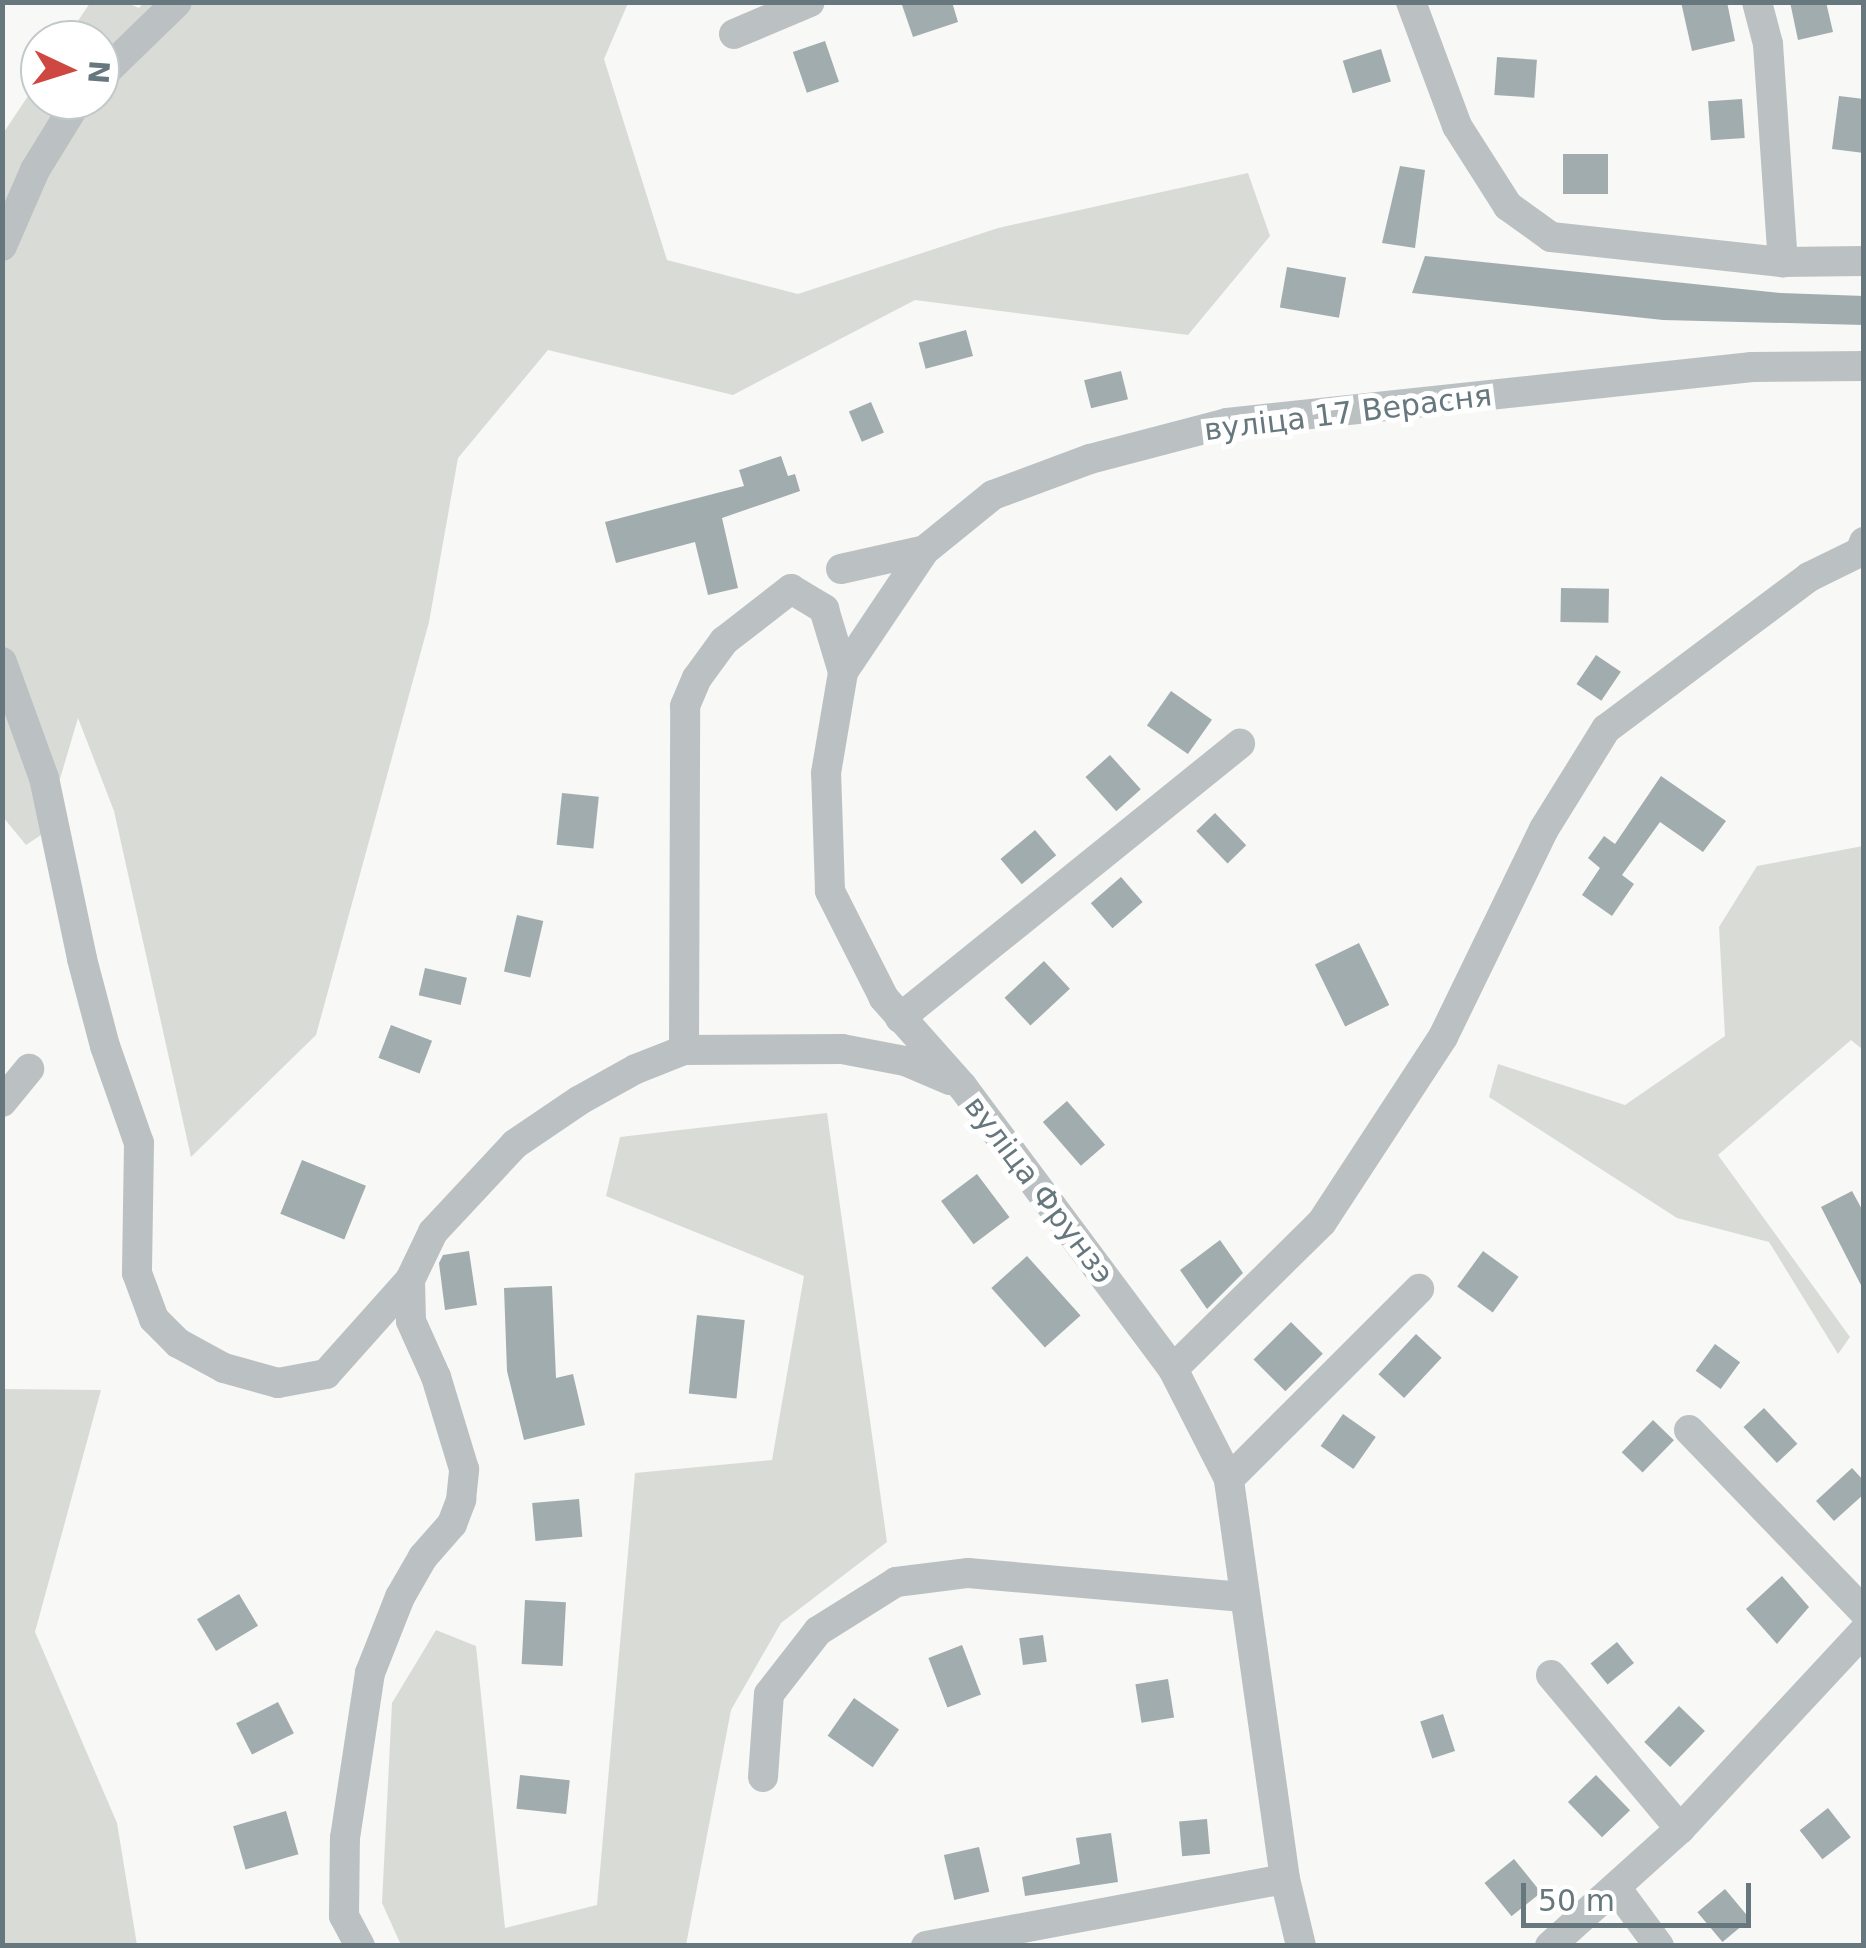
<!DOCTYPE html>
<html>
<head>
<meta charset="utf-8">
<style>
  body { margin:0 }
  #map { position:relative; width:1866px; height:1948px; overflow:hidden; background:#f8f8f6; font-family:"DejaVu Sans",sans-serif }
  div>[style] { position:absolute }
  .green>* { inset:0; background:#d9dcd6 }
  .building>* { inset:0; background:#a1acae; transform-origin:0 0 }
  .minor>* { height:30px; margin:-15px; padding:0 15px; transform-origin:15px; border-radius:15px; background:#bbc1c3 }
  span { translate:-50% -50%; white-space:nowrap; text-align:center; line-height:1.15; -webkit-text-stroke:10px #fff; paint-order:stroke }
  .street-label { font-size:30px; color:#66787d }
  .frame { position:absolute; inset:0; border:5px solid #66787d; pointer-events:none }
  .north { position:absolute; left:20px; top:20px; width:100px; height:100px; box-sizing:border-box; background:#fff; border:2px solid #c2c9cb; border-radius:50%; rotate:94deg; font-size:28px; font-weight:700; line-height:40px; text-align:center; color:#66787d }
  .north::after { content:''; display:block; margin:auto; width:35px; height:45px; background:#ce4841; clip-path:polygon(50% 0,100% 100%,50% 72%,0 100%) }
  .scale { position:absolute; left:1521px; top:1883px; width:230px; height:45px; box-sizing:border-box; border:5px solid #66787d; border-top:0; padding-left:12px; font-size:30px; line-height:35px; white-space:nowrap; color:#66787d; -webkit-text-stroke:8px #fff; paint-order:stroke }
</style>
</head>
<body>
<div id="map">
  <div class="green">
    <i style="clip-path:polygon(144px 2px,628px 3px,604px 59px,667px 260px,798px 294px,998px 228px,1248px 173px,1270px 236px,1188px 335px,915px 300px,733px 395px,548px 350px,458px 458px,429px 622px,316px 1035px,191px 1157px,114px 811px,78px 718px,44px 833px,26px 845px,3px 817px,2px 135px,40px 78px,40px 100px,100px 100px,100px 40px,65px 40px,90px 3px,127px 3px,139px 8px)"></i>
    <i style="clip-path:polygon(1863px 846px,1863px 1050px,1851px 1040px,1718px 1155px,1850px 1337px,1838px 1354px,1769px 1242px,1677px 1218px,1489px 1097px,1498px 1064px,1625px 1105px,1725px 1036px,1719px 927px,1757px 866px)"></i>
    <i style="clip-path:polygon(827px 1113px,887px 1542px,781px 1623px,731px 1710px,686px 1945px,401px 1945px,382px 1903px,392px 1703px,436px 1630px,476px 1646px,505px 1928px,597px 1905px,635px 1473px,772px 1460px,804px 1276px,606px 1196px,620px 1137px)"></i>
    <i style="clip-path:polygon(3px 1389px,101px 1390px,35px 1632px,117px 1823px,137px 1945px,3px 1945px)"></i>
  </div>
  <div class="building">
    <i style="clip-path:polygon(901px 2px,952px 2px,958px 22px,913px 37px)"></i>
    <i style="clip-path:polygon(1681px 2px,1727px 2px,1735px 41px,1692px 51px)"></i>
    <i style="clip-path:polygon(1790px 2px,1826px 2px,1833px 32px,1798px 40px)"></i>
    <i style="left:825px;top:41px;width:43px;height:34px;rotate:71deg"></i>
    <i style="left:1381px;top:49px;width:34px;height:40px;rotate:73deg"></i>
    <i style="left:1497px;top:57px;width:40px;height:38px;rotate:4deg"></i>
    <i style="clip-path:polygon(1839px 96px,1864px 99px,1864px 153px,1832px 149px)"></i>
    <i style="left:1742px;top:99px;width:39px;height:34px;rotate:86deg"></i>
    <i style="left:1563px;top:154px;width:45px;height:40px"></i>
    <i style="clip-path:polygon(1400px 166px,1425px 170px,1415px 248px,1382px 243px)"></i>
    <i style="clip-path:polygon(1425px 256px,1781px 293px,1864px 296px,1864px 325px,1663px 320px,1412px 293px)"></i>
    <i style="left:1287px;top:267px;width:60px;height:41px;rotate:10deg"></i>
    <i style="left:966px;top:330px;width:27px;height:49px;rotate:75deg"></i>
    <i style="left:1121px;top:371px;width:29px;height:38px;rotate:76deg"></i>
    <i style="left:871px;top:402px;width:33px;height:24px;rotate:67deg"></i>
    <i style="clip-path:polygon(781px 456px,788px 476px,795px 474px,800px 491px,722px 518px,738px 588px,708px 595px,695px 542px,616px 563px,605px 522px,744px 486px,739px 470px)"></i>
    <i style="left:1561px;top:588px;width:48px;height:34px;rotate:1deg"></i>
    <i style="left:1596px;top:655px;width:30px;height:35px;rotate:34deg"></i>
    <i style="left:1171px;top:691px;width:50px;height:42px;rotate:35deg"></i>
    <i style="left:1110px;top:755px;width:46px;height:33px;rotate:48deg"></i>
    <i style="clip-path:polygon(1661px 776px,1726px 821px,1703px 852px,1660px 822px,1622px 875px,1634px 884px,1612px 916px,1582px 895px,1600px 868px,1588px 858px,1604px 836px,1615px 844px)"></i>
    <i style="left:562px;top:793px;width:37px;height:52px;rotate:6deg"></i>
    <i style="left:1215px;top:813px;width:45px;height:26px;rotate:46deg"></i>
    <i style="left:1035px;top:830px;width:33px;height:45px;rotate:50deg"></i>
    <i style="left:1121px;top:877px;width:33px;height:40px;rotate:49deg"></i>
    <i style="left:517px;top:915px;width:27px;height:58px;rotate:13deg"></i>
    <i style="left:1359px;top:943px;width:69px;height:49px;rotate:64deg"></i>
    <i style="left:1044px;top:961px;width:38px;height:54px;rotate:47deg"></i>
    <i style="left:425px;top:968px;width:43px;height:28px;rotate:13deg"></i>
    <i style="left:391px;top:1025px;width:44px;height:35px;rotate:21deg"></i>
    <i style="left:1067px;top:1101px;width:58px;height:32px;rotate:49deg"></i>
    <i style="left:302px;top:1160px;width:69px;height:58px;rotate:22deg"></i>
    <i style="left:977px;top:1174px;width:54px;height:45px;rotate:53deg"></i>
    <i style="clip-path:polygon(1852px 1191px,1864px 1213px,1864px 1291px,1821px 1207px)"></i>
    <i style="clip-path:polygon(1220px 1240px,1243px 1273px,1207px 1309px,1180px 1270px)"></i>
    <i style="clip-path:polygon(469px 1251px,477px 1305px,445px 1310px,439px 1263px,443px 1255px)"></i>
    <i style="left:1483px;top:1251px;width:44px;height:44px;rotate:36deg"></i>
    <i style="left:1027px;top:1256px;width:80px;height:48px;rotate:48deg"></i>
    <i style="clip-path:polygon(552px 1286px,556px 1378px,573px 1374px,585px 1425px,524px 1440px,507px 1371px,504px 1288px)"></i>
    <i style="left:697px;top:1315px;width:48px;height:79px;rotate:6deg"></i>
    <i style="left:1291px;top:1322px;width:45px;height:53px;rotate:45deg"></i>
    <i style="left:1416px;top:1334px;width:35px;height:55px;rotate:43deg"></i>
    <i style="left:1715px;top:1344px;width:31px;height:33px;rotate:36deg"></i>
    <i style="left:1764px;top:1408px;width:49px;height:28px;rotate:47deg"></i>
    <i style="left:1343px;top:1414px;width:40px;height:39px;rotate:35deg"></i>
    <i style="left:1653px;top:1420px;width:29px;height:45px;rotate:44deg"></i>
    <i style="clip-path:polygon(1852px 1468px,1864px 1481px,1864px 1494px,1834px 1521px,1816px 1501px)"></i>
    <i style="left:579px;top:1499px;width:38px;height:47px;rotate:85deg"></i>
    <i style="clip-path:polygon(1782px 1576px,1809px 1607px,1777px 1644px,1746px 1609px)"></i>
    <i style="left:239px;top:1594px;width:37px;height:49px;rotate:59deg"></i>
    <i style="left:525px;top:1600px;width:41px;height:64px;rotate:3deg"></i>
    <i style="left:1043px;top:1635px;width:27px;height:24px;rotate:82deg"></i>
    <i style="left:1617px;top:1642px;width:27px;height:34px;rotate:51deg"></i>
    <i style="left:962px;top:1645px;width:53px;height:36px;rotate:69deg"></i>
    <i style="left:1168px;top:1679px;width:39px;height:33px;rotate:81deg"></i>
    <i style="left:854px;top:1698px;width:55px;height:46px;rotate:35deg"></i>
    <i style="left:278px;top:1702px;width:35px;height:47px;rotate:63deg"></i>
    <i style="left:1679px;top:1706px;width:36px;height:50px;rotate:44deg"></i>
    <i style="left:1443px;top:1714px;width:39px;height:24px;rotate:72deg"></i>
    <i style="left:520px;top:1775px;width:50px;height:34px;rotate:6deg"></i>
    <i style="left:1596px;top:1775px;width:49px;height:39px;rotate:46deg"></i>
    <i style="left:1828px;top:1808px;width:37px;height:36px;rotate:52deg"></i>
    <i style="left:286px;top:1811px;width:45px;height:55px;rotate:74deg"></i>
    <i style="left:1207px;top:1819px;width:35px;height:28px;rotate:85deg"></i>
    <i style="clip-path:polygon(1111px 1833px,1118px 1882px,1025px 1896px,1022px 1877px,1080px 1864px,1076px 1838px)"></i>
    <i style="left:979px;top:1847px;width:46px;height:36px;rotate:77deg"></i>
    <i style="left:1514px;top:1859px;width:43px;height:38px;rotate:51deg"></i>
    <i style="left:1725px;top:1889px;width:39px;height:36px;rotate:50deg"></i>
  </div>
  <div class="minor">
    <i style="left:1411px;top:2px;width:132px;rotate:69.6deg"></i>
    <i style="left:1457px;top:126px;width:95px;rotate:57.5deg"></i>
    <i style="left:1508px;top:206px;width:53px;rotate:35.8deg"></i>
    <i style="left:1551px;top:237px;width:233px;rotate:6.2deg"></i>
    <i style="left:1757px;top:2px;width:43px;rotate:75.3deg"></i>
    <i style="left:1768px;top:44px;width:219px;rotate:86.1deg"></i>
    <i style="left:1783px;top:262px;width:81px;rotate:-0.7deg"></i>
    <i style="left:734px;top:34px;width:82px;rotate:-22.8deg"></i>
    <i style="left:100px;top:77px;width:107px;rotate:-44.2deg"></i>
    <i style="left:2px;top:246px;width:83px;rotate:-66.5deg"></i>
    <i style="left:35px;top:170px;width:82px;rotate:-58.4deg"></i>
    <i style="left:841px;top:569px;width:86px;rotate:-12.7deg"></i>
    <i style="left:2px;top:662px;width:123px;rotate:70.1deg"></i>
    <i style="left:44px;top:778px;width:185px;rotate:78.1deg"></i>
    <i style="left:82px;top:959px;width:90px;rotate:75.2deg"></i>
    <i style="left:105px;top:1046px;width:103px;rotate:70.7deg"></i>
    <i style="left:139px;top:1143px;width:130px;rotate:90.9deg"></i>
    <i style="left:137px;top:1273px;width:49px;rotate:69.7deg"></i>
    <i style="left:154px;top:1319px;width:34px;rotate:45deg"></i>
    <i style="left:178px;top:1343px;width:52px;rotate:28.5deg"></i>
    <i style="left:224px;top:1368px;width:56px;rotate:15.5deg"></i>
    <i style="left:278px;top:1383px;width:49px;rotate:-10.6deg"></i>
    <i style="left:326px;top:1374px;width:126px;rotate:-48.2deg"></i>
    <i style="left:900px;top:1018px;width:437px;rotate:-38.9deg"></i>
    <i style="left:684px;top:1050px;width:344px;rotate:-89.8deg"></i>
    <i style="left:685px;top:706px;width:30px;rotate:-67deg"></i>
    <i style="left:697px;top:678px;width:46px;rotate:-53.9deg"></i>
    <i style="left:724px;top:641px;width:85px;rotate:-37.8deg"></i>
    <i style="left:791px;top:589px;width:39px;rotate:31deg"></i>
    <i style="left:824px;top:609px;width:66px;rotate:73.2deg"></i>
    <i style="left:2px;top:1102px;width:43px;rotate:-50.7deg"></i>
    <i style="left:1173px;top:1369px;width:209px;rotate:-44.6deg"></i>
    <i style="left:1322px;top:1222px;width:221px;rotate:-56.8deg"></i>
    <i style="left:1443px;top:1037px;width:231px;rotate:-64.1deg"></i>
    <i style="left:1544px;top:829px;width:118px;rotate:-58.2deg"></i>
    <i style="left:1606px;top:729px;width:254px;rotate:-36.8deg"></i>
    <i style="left:1809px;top:577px;width:57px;rotate:-26.1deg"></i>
    <i style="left:1860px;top:552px;width:11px;rotate:-68deg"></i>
    <i style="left:1689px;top:1430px;width:252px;rotate:46.1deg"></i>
    <i style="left:1229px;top:1479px;width:269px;rotate:-45deg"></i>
    <i style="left:1551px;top:1675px;width:201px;rotate:50deg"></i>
    <i style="left:763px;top:1777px;width:83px;rotate:-85.9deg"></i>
    <i style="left:769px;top:1694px;width:80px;rotate:-52.1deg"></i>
    <i style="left:818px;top:1631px;width:92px;rotate:-32.1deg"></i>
    <i style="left:896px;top:1582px;width:73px;rotate:-7.1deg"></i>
    <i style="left:968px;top:1573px;width:276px;rotate:5deg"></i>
    <i style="left:1617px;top:1889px;width:71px;rotate:53.6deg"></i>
    <i style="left:360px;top:1946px;width:34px;rotate:-118deg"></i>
    <i style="left:344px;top:1916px;width:78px;rotate:-89.3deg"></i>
    <i style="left:345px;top:1838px;width:167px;rotate:-81.4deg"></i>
    <i style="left:370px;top:1673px;width:82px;rotate:-68.5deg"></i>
    <i style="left:400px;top:1597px;width:46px;rotate:-60.1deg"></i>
    <i style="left:423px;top:1557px;width:44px;rotate:-48.7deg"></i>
    <i style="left:452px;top:1524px;width:26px;rotate:-69deg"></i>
    <i style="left:461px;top:1500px;width:31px;rotate:-84deg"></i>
    <i style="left:464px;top:1469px;width:96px;rotate:-106.9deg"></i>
    <i style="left:436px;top:1377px;width:61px;rotate:-114.1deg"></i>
    <i style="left:411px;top:1321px;width:41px;rotate:-91.4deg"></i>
    <i style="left:410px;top:1280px;width:53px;rotate:-64.4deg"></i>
    <i style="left:433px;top:1232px;width:120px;rotate:-47deg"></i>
    <i style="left:515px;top:1144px;width:78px;rotate:-34.1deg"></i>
    <i style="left:580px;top:1100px;width:64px;rotate:-29deg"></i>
    <i style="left:636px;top:1069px;width:52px;rotate:-21.6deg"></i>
    <i style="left:684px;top:1050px;width:158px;rotate:-0.4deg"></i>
    <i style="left:842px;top:1049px;width:64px;rotate:10.8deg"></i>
    <i style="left:905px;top:1061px;width:49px;rotate:22.9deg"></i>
    <i style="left:926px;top:1946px;width:365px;rotate:-10.6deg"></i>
    <i style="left:1301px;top:1946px;width:69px;rotate:-103.4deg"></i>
    <i style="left:1285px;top:1879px;width:404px;rotate:-98deg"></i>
    <i style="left:1229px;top:1479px;width:123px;rotate:-117deg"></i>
    <i style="left:1173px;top:1369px;width:353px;rotate:-126.7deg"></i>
    <i style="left:962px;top:1086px;width:118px;rotate:-131.6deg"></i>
    <i style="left:884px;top:998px;width:120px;rotate:-116.8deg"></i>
    <i style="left:830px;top:891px;width:118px;rotate:-91.9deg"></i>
    <i style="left:826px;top:773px;width:102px;rotate:-80.4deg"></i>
    <i style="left:843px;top:672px;width:147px;rotate:-56.1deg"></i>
    <i style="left:925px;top:550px;width:87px;rotate:-39deg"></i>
    <i style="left:993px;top:495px;width:103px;rotate:-20.4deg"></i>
    <i style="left:1090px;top:459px;width:142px;rotate:-14.7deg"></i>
    <i style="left:1227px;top:423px;width:528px;rotate:-6.09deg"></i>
    <i style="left:1752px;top:367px;width:112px;rotate:-0.5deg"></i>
    <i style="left:1550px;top:1946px;width:175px;rotate:-42deg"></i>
    <i style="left:1680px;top:1829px;width:270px;rotate:-47.1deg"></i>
  </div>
  <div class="street-label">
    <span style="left:1348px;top:413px;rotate:-7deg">вуліца 17 Верасня</span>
    <span style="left:1039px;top:1190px;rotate:53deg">вуліца Фрунзэ</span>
  </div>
  <div class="frame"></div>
  <div class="north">N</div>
  <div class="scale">50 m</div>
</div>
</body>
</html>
